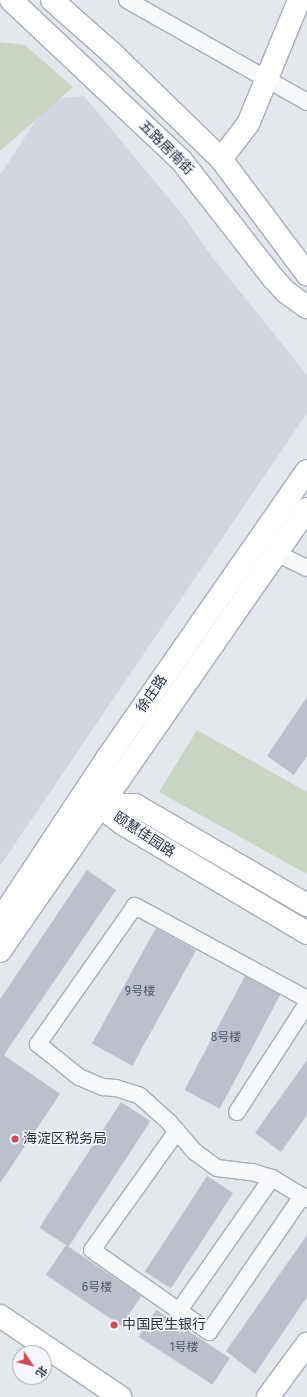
<!DOCTYPE html>
<html>
<head>
<meta charset="utf-8">
<style>
  body { margin:0 }
  #map { position:relative; width:307px; height:1397px; overflow:hidden; background:#e4e7ec; font-family:"Fira Sans","Noto Sans SC",sans-serif }
  div>[style] { position:absolute }
  .built>* { inset:0; background:#d2d6de }
  .green>* { inset:0; background:#c9d6c5 }
  .building>* { inset:0; background:#bbc0ca; transform-origin:0 0 }
  .roads { filter:drop-shadow(1px 0 #a9aeb7) drop-shadow(-1px 0 #a9aeb7) drop-shadow(0 1px #a9aeb7) drop-shadow(0 -1px #a9aeb7) }
  .street>* { height:16px; margin:-8px; padding:0 8px; transform-origin:8px; border-radius:8px; background:#f7f8fa }
  .secondary>* { height:22px; margin:-11px; padding:0 11px; transform-origin:11px; border-radius:11px; background:#fff }
  .dots>* { width:11px; height:11px; translate:-50% -50%; box-sizing:border-box; border:2px solid #f4f6f9; border-radius:50% }
  span { translate:-50% -50%; white-space:nowrap; text-align:center; line-height:1.15; -webkit-text-stroke:3px #f4f6f9; paint-order:stroke }
  .number-label { font-size:12px; color:#4f5766 }
  .number-label span { -webkit-text-stroke-width:0 }
  .street-label { font-size:14px; color:#2b3445 }
  .poi-label { font-size:14px; color:#2b3445 }
  .left { translate:0 -50%; text-align:left }
  .north { position:absolute; left:12px; top:1345px; width:40px; height:40px; box-sizing:border-box; background:#f4f6f9; border:1px solid #a4a8b1; border-radius:50%; rotate:125deg; font-size:11px; font-weight:700; line-height:16px; text-align:center; color:#2b3445 }
  .north::after { content:''; display:block; margin:auto; width:14px; height:18px; background:#d1495b; clip-path:polygon(50% 0,100% 100%,50% 72%,0 100%) }
</style>
</head>
<body>
<div id="map">
  <div class="built">
    <i style="clip-path:polygon(84px 96px,185px 218px,213px 258px,307px 375px,307px 413px,0 866px,0 175px,50px 99px)"></i>
  </div>
  <div class="green">
    <i style="clip-path:polygon(0 42px,25px 45px,73px 87px,0 151px)"></i>
    <i style="clip-path:polygon(197px 730px,307px 792px,307px 874px,159px 792px)"></i>
  </div>
  <div class="building">
    <i style="clip-path:polygon(307px 697px,307px 756px,294px 775px,267px 756px)"></i>
    <i style="clip-path:polygon(87px 870px,116px 890px,4px 1055px,60px 1094px,0 1183px,0 999px)"></i>
    <i style="left:156px;top:928px;width:46px;height:132px;rotate:29deg"></i>
    <i style="left:245px;top:976px;width:40px;height:129px;rotate:28deg"></i>
    <i style="clip-path:polygon(307px 1060px,307px 1115px,281px 1152px,255px 1133px)"></i>
    <i style="left:121px;top:1102px;width:35px;height:150px;rotate:33deg"></i>
    <i style="left:207px;top:1176px;width:31px;height:114px;rotate:33deg"></i>
    <i style="clip-path:polygon(307px 1235px,307px 1297px,255px 1374px,226px 1351px)"></i>
    <i style="left:66px;top:1245px;width:91px;height:36px;rotate:34deg"></i>
    <i style="left:156px;top:1310px;width:88px;height:32px;rotate:33deg"></i>
  </div>
  <div class="roads">
    <div class="street">
      <i style="left:127px;top:0;width:207px;rotate:29.5deg"></i>
      <i style="left:276px;top:553px;width:34px;rotate:26deg"></i>
      <i style="left:307px;top:999px;width:196px;rotate:-151.6deg"></i>
      <i style="left:135px;top:906px;width:169px;rotate:125.1deg"></i>
      <i style="left:38px;top:1044px;width:53px;rotate:38.8deg"></i>
      <i style="left:79px;top:1077px;width:26px;rotate:23deg"></i>
      <i style="left:103px;top:1087px;width:13px;rotate:4deg"></i>
      <i style="left:116px;top:1088px;width:25px;rotate:18deg"></i>
      <i style="left:140px;top:1096px;width:38px;rotate:42deg"></i>
      <i style="left:168px;top:1121px;width:41px;rotate:48.9deg"></i>
      <i style="left:195px;top:1152px;width:27px;rotate:36deg"></i>
      <i style="left:217px;top:1168px;width:35px;rotate:7deg"></i>
      <i style="left:252px;top:1172px;width:21px;rotate:17deg"></i>
      <i style="left:272px;top:1178px;width:41px;rotate:31deg"></i>
      <i style="left:237px;top:1112px;width:129px;rotate:-57.1deg"></i>
      <i style="left:177px;top:1131px;width:146px;rotate:125.5deg"></i>
      <i style="left:92px;top:1250px;width:143px;rotate:35deg"></i>
      <i style="left:209px;top:1332px;width:165px;rotate:-55.6deg"></i>
      <i style="left:178px;top:1312px;width:164px;rotate:-55deg"></i>
    </div>
    <div class="secondary">
      <i style="left:11px;top:0;width:233px;rotate:43.3deg"></i>
      <i style="left:181px;top:160px;width:150px;rotate:52.1deg"></i>
      <i style="left:273px;top:278px;width:19px;rotate:47deg"></i>
      <i style="left:286px;top:292px;width:26px;rotate:36deg"></i>
      <i style="left:52px;top:0;width:81px;rotate:41.5deg"></i>
      <i style="left:113px;top:54px;width:151px;rotate:44.2deg"></i>
      <i style="left:221px;top:159px;width:144px;rotate:53.2deg"></i>
      <i style="left:221px;top:159px;width:44px;rotate:-52.4deg"></i>
      <i style="left:248px;top:124px;width:134px;rotate:-67.6deg"></i>
      <i style="left:89px;top:798px;width:43px;rotate:37.4deg"></i>
      <i style="left:123px;top:824px;width:214px;rotate:30.6deg"></i>
      <i style="left:101px;top:805px;width:34px"></i>
      <i style="left:135px;top:805px;width:199px;rotate:30.2deg"></i>
      <i style="left:0;top:920px;width:196px;rotate:-56.5deg"></i>
      <i style="left:108px;top:757px;width:348px;rotate:-55.2deg"></i>
      <i style="left:0;top:951px;width:538px;rotate:-55.22deg"></i>
      <i style="left:0;top:1316px;width:145px;rotate:34deg"></i>
      <i style="left:268px;top:1397px;width:66px;rotate:-53.7deg"></i>
    </div>
  </div>
  <div class="dots">
    <i style="left:15px;top:1139px;background:#d1495b"></i>
    <i style="left:114px;top:1325px;background:#d1495b"></i>
  </div>
  <div class="number-label">
    <span style="left:140px;top:992px">9号楼</span>
    <span style="left:226px;top:1038px">8号楼</span>
    <span style="left:97px;top:1288px">6号楼</span>
    <span style="left:184px;top:1348px">1号楼</span>
  </div>
  <div class="street-label">
    <span style="left:166px;top:148px;rotate:45deg">五路居南街</span>
    <span style="left:152px;top:694px;rotate:-55deg">徐庄路</span>
    <span style="left:144px;top:835px;rotate:33deg">颐慧佳园路</span>
  </div>
  <div class="poi-label">
    <span class="left" style="left:23px;top:1139px">海淀区税务局</span>
    <span class="left" style="left:122px;top:1325px">中国民生银行</span>
  </div>
  <div class="north">北</div>
</div>
</body>
</html>
